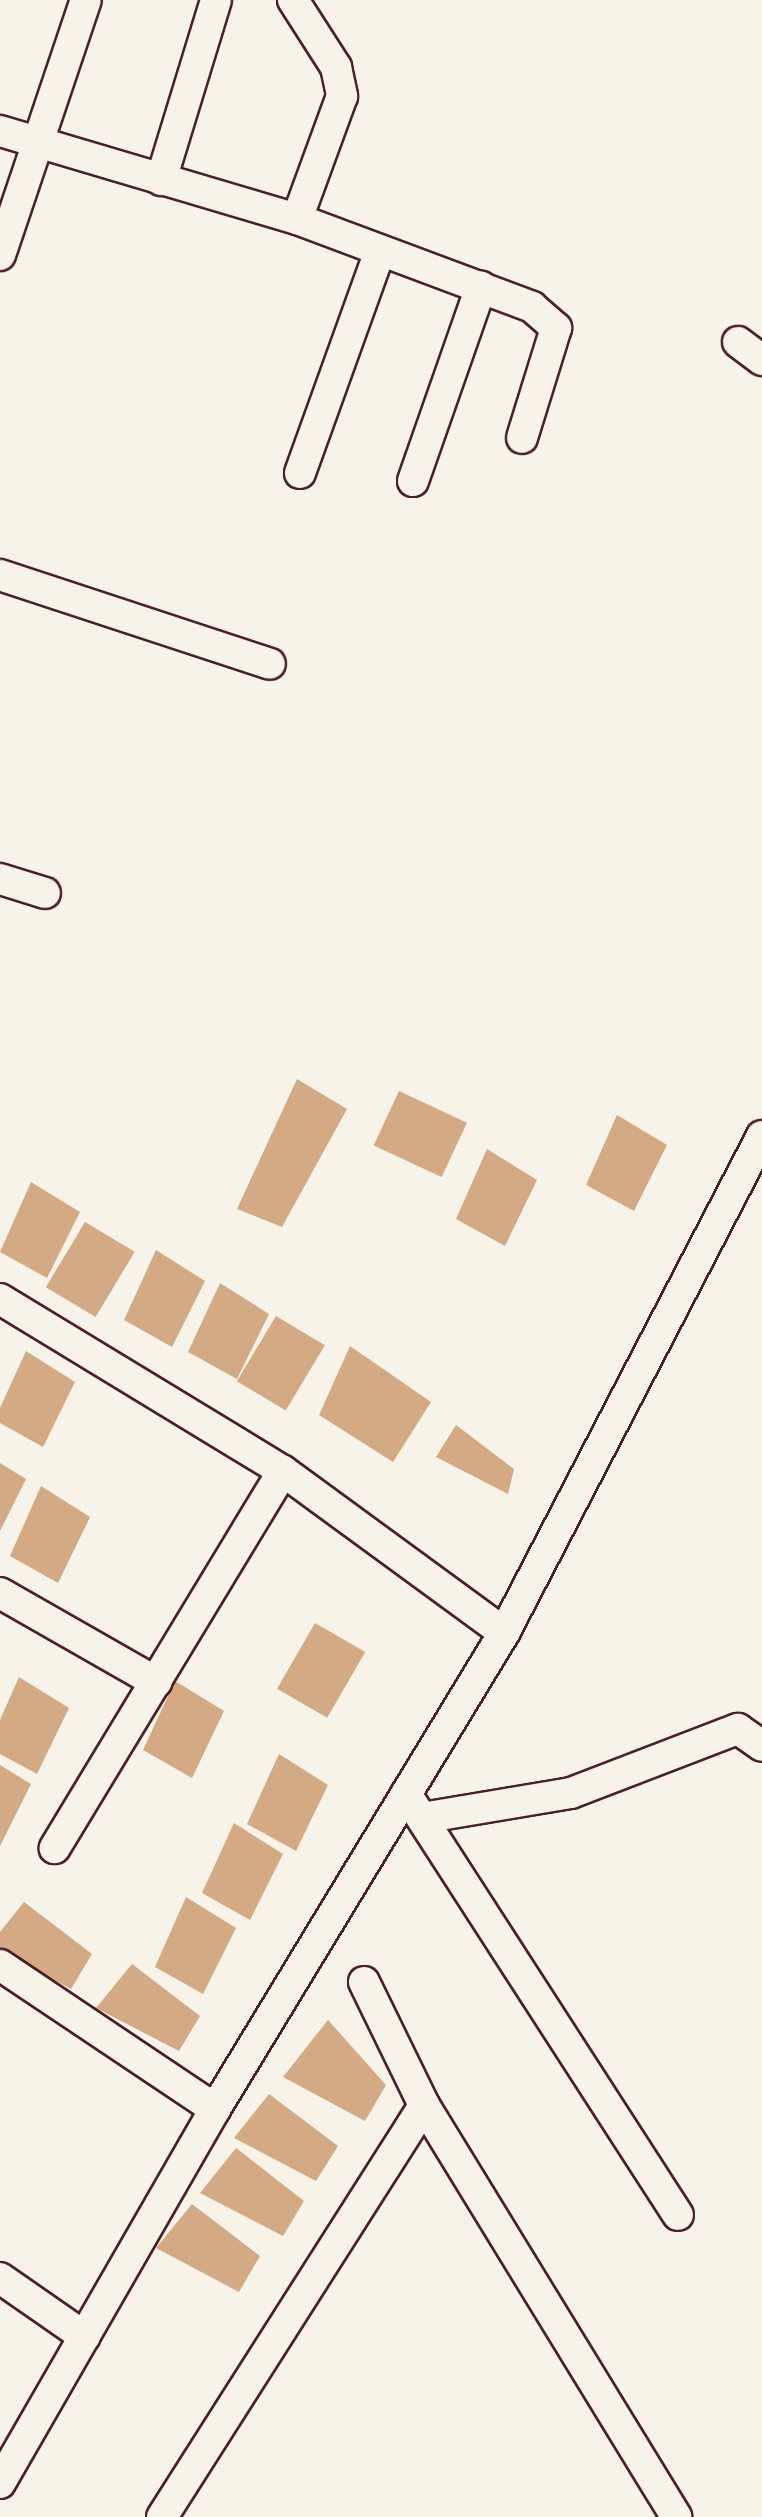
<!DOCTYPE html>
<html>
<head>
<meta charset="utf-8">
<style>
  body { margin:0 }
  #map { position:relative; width:762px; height:2517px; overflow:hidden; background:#f7f3e8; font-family:Mynerve,sans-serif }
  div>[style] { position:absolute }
  .building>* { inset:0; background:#d4aa85; transform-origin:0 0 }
  .roads { filter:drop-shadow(2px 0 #4a1f2b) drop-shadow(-2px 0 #4a1f2b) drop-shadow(0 2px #4a1f2b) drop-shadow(0 -2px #4a1f2b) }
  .street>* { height:30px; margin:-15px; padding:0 15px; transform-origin:15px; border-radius:15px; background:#f7f3e8 }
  span { translate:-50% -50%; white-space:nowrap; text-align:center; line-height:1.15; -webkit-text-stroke:9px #f7f3e8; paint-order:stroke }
</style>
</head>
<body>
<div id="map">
  <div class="building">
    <i style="clip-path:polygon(297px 1079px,347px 1109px,282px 1227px,237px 1209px)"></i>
    <i style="left:399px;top:1091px;width:75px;height:60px;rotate:25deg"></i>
    <i style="clip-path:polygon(617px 1115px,667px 1145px,634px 1211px,586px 1185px)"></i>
    <i style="clip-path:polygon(487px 1149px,537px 1180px,505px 1246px,456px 1219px)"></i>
    <i style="clip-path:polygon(31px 1182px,80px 1212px,47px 1278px,0 1252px)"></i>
    <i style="left:85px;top:1222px;width:58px;height:76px;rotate:31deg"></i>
    <i style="clip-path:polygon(156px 1250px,205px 1281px,172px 1347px,124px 1320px)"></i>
    <i style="clip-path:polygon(220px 1283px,269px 1314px,237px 1379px,188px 1352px)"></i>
    <i style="left:276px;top:1316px;width:57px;height:76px;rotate:31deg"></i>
    <i style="clip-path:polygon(350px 1346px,431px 1402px,393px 1462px,319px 1415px)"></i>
    <i style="clip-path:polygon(26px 1351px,75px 1382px,43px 1447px,0 1423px,0 1408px)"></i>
    <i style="clip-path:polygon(456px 1425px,514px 1469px,508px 1494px,436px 1457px)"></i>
    <i style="clip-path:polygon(0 1463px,26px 1479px,0 1531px)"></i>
    <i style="clip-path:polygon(41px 1486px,90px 1517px,58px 1583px,10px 1556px)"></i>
    <i style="left:315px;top:1623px;width:58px;height:76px;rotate:30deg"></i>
    <i style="clip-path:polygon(19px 1677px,69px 1708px,37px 1774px,0 1754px,0 1720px)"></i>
    <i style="clip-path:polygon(175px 1681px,224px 1711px,192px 1778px,143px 1750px)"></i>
    <i style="clip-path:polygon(279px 1754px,328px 1785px,296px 1851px,247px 1824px)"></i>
    <i style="clip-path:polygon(0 1765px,31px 1784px,0 1846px)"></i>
    <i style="clip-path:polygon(234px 1823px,283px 1854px,250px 1920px,202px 1893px)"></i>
    <i style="clip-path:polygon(186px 1897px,236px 1928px,203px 1994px,155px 1967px)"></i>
    <i style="clip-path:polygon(24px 1902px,92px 1954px,71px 1989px,0 1952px,0 1932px)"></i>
    <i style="clip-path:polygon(132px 1964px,200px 2016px,179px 2051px,96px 2008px)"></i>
    <i style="clip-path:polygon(328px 2020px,386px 2085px,365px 2121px,283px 2077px)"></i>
    <i style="clip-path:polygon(269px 2094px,338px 2146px,316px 2181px,234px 2138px)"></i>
    <i style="clip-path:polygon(236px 2148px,304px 2201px,283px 2236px,200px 2193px)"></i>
    <i style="clip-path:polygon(192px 2204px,260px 2256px,239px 2292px,156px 2248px)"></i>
  </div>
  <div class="roads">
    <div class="street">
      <i style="left:293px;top:0;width:80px;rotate:57.3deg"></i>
      <i style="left:336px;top:67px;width:30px;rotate:78deg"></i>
      <i style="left:342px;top:96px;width:131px;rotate:110.1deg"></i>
      <i style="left:0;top:131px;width:310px;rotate:16.5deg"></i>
      <i style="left:297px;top:219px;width:251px;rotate:20.5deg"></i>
      <i style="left:532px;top:307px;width:32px;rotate:41deg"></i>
      <i style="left:556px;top:328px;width:115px;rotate:107.2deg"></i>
      <i style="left:161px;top:180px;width:188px;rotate:-73deg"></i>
      <i style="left:0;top:255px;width:269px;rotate:-71.4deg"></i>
      <i style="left:738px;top:342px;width:30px;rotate:37deg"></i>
      <i style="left:300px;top:473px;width:233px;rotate:-70.2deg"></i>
      <i style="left:413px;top:481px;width:206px;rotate:-70.7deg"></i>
      <i style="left:0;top:575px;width:284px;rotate:18.2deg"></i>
      <i style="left:0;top:879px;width:47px;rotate:17.3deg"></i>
      <i style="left:0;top:1299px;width:331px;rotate:31.3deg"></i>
      <i style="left:283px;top:1471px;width:441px;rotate:121.2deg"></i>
      <i style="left:283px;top:1471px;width:274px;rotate:36.2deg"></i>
      <i style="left:0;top:1593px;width:180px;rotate:29.7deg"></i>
      <i style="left:406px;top:1794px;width:501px;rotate:57.13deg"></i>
      <i style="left:422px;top:1818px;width:151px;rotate:-9.5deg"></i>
      <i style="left:571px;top:1793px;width:179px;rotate:-21deg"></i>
      <i style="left:738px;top:1729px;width:29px;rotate:35deg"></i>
      <i style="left:0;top:1965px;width:259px;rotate:33.8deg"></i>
      <i style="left:364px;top:1982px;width:137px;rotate:64deg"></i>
      <i style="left:0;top:2278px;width:103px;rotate:34.8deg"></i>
      <i style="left:0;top:2483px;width:431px;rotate:-60.1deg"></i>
      <i style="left:215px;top:2109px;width:557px;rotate:-58.74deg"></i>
      <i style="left:504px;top:1633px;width:560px;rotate:-62.57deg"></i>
      <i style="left:162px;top:2517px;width:488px;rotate:-57.5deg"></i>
      <i style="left:424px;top:2105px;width:483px;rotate:58.5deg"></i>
    </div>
  </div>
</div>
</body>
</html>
